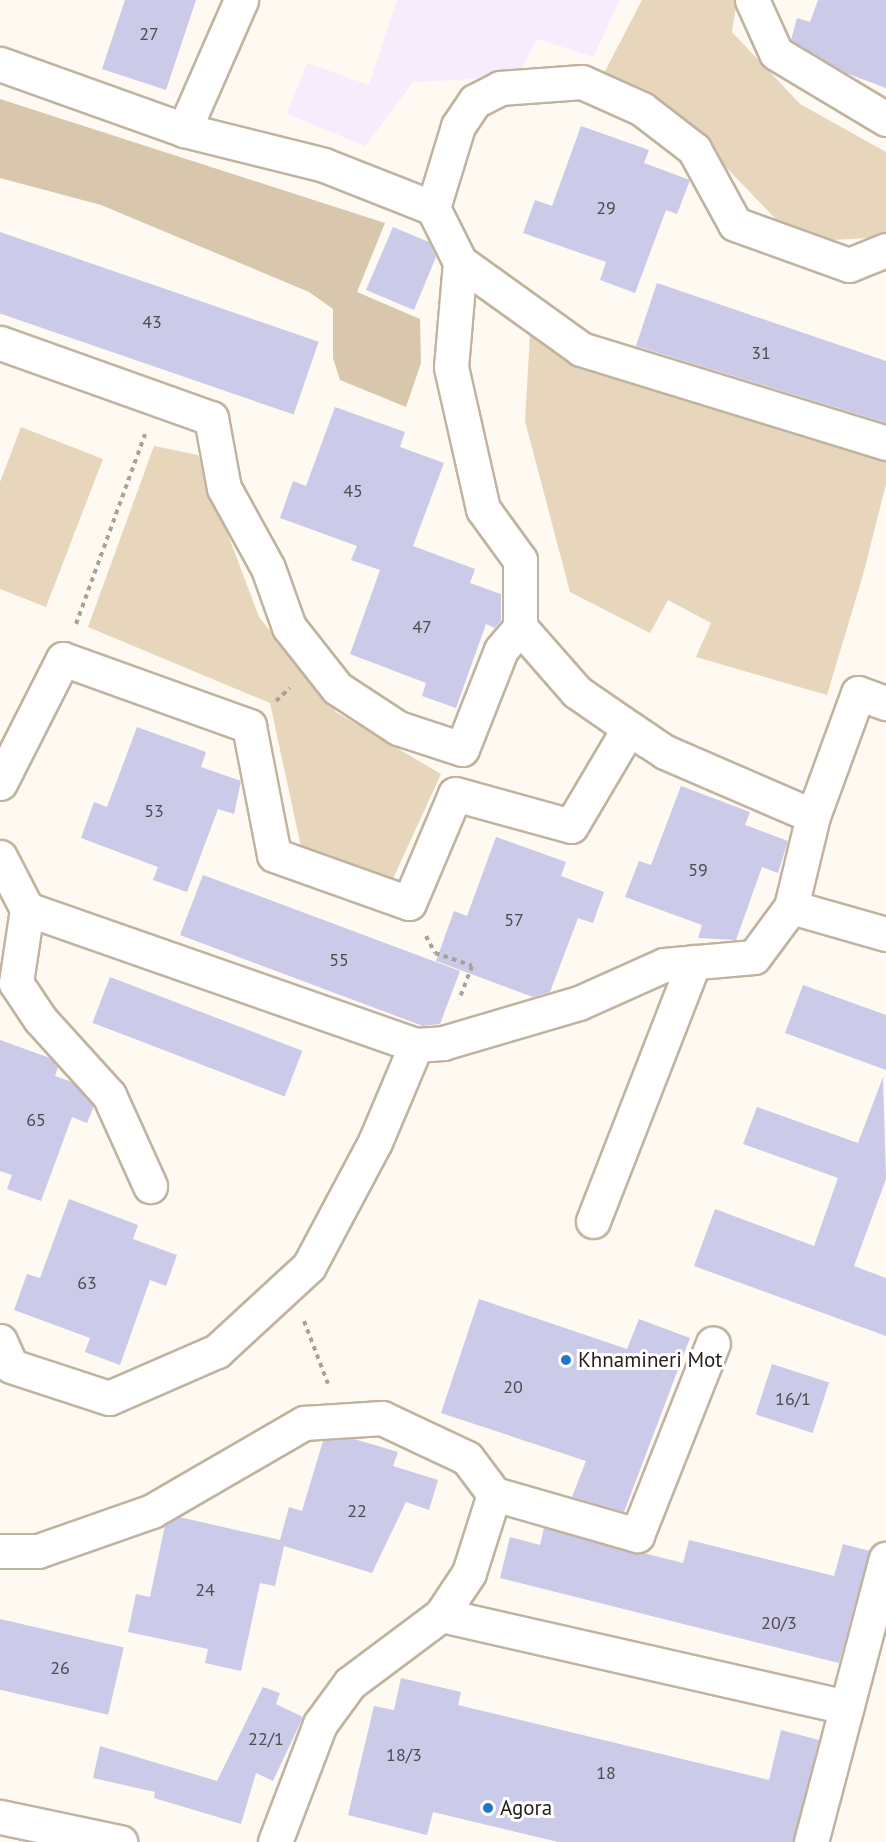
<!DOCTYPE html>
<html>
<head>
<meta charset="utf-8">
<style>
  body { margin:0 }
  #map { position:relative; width:886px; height:1842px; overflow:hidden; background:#fef9f1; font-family:"PT Sans",sans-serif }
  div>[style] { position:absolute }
  .industrial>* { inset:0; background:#f5ecfc }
  .green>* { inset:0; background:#e7d6bc }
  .forest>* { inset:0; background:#d8c7ac }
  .building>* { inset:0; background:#cbcae8; transform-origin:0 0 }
  .path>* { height:4px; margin-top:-2px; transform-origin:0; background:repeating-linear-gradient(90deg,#a7a29a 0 4.5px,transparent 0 9px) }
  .roads { filter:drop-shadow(2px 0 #c0b39f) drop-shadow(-2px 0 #c0b39f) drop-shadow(0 2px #c0b39f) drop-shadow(0 -2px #c0b39f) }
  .minor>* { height:33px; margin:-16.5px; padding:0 16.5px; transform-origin:16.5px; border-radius:16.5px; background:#fff }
  .dots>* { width:16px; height:16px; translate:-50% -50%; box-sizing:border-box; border:3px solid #fff; border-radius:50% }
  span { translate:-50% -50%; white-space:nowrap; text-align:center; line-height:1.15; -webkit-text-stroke:6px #fff; paint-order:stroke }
  .number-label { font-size:18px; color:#4f4b4e }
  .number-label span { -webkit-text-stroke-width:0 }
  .poi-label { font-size:21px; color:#26211a }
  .left { translate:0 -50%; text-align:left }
</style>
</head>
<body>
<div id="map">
  <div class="industrial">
    <i style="clip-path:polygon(397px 0,620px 0,593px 57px,537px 39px,517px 77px,413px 82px,365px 146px,287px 114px,307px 63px,369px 85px)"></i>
  </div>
  <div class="green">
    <i style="clip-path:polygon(642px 0,737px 0,732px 32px,800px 104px,886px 152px,886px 237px,798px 242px,662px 101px,601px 79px)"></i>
    <i style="clip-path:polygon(530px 334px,577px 367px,886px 460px,886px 484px,863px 575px,827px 695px,696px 657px,711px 623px,668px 600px,650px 633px,570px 592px,525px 421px)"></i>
    <i style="clip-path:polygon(21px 427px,103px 459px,46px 607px,0 589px,0 482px)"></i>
    <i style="clip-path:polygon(154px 446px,198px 455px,259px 617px,336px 712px,441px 774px,391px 883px,301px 847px,270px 703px,88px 627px)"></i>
  </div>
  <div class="forest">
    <i style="clip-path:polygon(0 99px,385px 223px,357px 292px,420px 319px,421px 363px,406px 407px,340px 380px,333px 358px,333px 309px,309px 292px,101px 205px,0 178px)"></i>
  </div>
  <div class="building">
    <i style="clip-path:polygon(125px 0,196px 0,166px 90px,102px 69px)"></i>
    <i style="clip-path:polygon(818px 0,886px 0,886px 88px,846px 73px,791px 40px,797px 18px,810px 22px)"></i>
    <i style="clip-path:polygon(581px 126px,649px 150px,644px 163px,690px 180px,677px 214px,666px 210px,635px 293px,600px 280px,606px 262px,523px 233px,535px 200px,552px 206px)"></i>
    <i style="clip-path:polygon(393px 227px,429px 242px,436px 257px,414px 310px,366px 290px)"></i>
    <i style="left:0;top:232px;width:337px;height:77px;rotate:19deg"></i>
    <i style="clip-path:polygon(657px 283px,886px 361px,886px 423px,636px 346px)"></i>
    <i style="clip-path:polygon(335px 407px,405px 432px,400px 447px,444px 463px,413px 546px,475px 569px,470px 583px,501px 594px,501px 620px,495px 628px,486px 624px,456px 708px,422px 696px,426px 683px,350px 654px,380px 570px,351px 560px,357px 546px,280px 518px,293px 481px,306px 486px)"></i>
    <i style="clip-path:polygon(137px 727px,206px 752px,201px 767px,241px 781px,234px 814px,218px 809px,187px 892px,153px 880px,158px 867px,81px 838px,94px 802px,107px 807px)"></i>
    <i style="clip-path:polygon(681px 786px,750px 812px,745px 825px,788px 841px,778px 873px,762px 867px,736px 940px,698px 938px,702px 925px,625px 897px,639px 861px,651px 865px)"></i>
    <i style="clip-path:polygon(496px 837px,566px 862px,561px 876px,604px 892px,593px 923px,578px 918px,550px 992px,533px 997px,436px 961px,454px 911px,467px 916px)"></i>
    <i style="clip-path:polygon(203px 875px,460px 971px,440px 1024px,423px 1026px,180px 935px)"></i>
    <i style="left:110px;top:977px;width:206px;height:49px;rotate:21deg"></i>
    <i style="clip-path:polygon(803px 985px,886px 1015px,886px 1070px,785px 1033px)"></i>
    <i style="clip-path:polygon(0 1040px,50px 1058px,58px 1067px,55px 1076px,72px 1082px,94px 1106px,87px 1123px,72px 1117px,41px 1201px,7px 1189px,12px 1175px,0 1171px)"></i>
    <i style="clip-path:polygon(883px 1077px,886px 1179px,854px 1266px,886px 1278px,886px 1336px,694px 1266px,715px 1209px,814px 1246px,838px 1178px,743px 1144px,757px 1107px,858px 1143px)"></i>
    <i style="clip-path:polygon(69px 1199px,138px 1225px,133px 1239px,177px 1255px,166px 1286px,150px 1280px,120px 1365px,85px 1352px,90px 1338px,14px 1310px,27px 1274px,40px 1278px)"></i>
    <i style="clip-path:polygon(479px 1299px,627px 1349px,639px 1319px,690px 1338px,624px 1512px,572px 1497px,586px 1461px,441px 1413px)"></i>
    <i style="left:772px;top:1364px;width:60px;height:53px;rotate:18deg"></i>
    <i style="clip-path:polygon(354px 1439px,398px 1452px,393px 1466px,438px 1480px,429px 1510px,406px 1502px,372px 1573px,284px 1546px,275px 1586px,260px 1583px,241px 1671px,205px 1663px,208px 1649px,128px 1632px,136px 1594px,150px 1597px,165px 1525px,179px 1517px,280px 1540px,289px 1507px,302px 1511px,323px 1441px)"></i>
    <i style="clip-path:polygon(544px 1528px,683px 1563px,689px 1540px,834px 1576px,843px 1544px,870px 1551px,839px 1663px,500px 1578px,510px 1537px,540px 1545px)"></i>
    <i style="left:0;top:1619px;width:127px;height:69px;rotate:13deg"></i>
    <i style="clip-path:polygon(401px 1678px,461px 1692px,458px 1705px,769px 1780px,781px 1730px,819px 1740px,793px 1842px,558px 1842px,433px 1812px,427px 1835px,348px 1815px,374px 1706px,394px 1710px)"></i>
    <i style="clip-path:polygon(263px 1687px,280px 1693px,276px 1704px,303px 1717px,273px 1781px,256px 1773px,241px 1824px,154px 1798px,155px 1792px,93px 1778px,100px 1746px,217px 1781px)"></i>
  </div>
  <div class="path">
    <i style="left:76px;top:624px;width:202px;rotate:-70deg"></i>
    <i style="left:276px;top:701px;width:19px;rotate:-43deg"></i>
    <i style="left:426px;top:936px;width:19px;rotate:62deg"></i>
    <i style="left:435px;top:953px;width:39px;rotate:19deg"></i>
    <i style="left:472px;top:966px;width:36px;rotate:111deg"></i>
    <i style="left:304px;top:1321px;width:67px;rotate:69.1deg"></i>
  </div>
  <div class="roads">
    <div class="minor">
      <i style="left:752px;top:0;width:58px;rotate:65.6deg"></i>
      <i style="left:776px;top:53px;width:128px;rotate:31deg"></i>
      <i style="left:0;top:64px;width:195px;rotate:19.7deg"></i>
      <i style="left:184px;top:130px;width:144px;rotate:14deg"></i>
      <i style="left:324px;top:165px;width:117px;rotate:21.5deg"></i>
      <i style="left:433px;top:208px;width:86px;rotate:-73deg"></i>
      <i style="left:458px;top:126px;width:30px;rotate:-56deg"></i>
      <i style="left:475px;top:101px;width:28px;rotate:-27deg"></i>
      <i style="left:500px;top:88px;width:82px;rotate:-4.2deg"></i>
      <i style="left:582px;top:82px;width:66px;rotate:24.2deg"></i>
      <i style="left:642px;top:109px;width:66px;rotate:37.6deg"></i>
      <i style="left:694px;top:149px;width:85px;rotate:61.3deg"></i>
      <i style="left:735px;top:224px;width:121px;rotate:19.8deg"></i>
      <i style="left:849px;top:265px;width:40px;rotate:-22deg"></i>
      <i style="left:184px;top:130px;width:142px;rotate:-66.3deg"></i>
      <i style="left:433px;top:208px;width:60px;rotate:63.4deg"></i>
      <i style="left:460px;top:262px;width:149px;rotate:35.7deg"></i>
      <i style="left:581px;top:349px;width:319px;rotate:17.1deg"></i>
      <i style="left:460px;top:262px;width:105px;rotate:94.9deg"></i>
      <i style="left:451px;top:367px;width:146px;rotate:77.3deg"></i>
      <i style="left:483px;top:509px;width:63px;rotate:54deg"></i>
      <i style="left:520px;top:560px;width:67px;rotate:90deg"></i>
      <i style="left:0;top:343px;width:224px;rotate:19.6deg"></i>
      <i style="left:211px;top:418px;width:71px;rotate:79.5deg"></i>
      <i style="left:224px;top:488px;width:91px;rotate:61.2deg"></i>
      <i style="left:268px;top:568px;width:63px;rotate:70.4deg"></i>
      <i style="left:289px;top:627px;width:78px;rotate:51.8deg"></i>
      <i style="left:337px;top:688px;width:73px;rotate:33.3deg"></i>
      <i style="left:398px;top:728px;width:67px;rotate:18.2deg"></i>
      <i style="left:462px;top:749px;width:106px;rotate:-68.5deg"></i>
      <i style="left:501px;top:650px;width:30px;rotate:-50deg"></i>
      <i style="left:520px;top:627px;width:86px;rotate:48.8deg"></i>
      <i style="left:577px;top:692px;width:86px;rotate:34.6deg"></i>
      <i style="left:0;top:783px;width:139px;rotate:-63.1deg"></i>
      <i style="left:63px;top:659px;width:198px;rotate:19.8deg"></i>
      <i style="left:249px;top:726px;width:131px;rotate:79deg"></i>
      <i style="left:274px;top:855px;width:143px;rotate:19.6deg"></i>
      <i style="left:409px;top:903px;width:118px;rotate:-67.1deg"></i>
      <i style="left:455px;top:794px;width:120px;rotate:15.4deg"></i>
      <i style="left:571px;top:826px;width:114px;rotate:-59.4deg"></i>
      <i style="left:629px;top:728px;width:43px;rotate:33.7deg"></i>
      <i style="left:665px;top:752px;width:161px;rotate:23.4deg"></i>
      <i style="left:813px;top:816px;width:131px;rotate:-69.9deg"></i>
      <i style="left:858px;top:693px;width:30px;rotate:20deg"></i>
      <i style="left:0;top:857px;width:59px;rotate:62.6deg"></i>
      <i style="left:27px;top:909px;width:412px;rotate:19.3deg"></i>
      <i style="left:416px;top:1045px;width:27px;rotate:-4deg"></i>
      <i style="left:443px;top:1043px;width:142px;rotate:-16.4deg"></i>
      <i style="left:579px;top:1003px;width:93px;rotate:-24.1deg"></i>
      <i style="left:664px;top:965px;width:90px;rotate:-5.1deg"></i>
      <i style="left:754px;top:957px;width:62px;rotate:-53.5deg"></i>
      <i style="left:791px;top:907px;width:99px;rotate:15.9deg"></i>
      <i style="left:791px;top:907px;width:94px;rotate:-76.4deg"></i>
      <i style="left:27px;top:909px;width:75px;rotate:98.5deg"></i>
      <i style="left:16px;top:983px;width:43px;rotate:56.3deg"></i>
      <i style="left:40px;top:1019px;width:103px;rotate:47.8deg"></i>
      <i style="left:109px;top:1095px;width:100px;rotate:65.7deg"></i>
      <i style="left:593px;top:1221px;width:278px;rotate:-68.7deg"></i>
      <i style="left:0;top:1341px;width:27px;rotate:66deg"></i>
      <i style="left:11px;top:1366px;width:103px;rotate:18.1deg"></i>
      <i style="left:109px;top:1398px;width:118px;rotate:-23.5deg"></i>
      <i style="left:217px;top:1351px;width:125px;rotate:-42.7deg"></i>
      <i style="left:309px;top:1266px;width:140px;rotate:-62deg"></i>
      <i style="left:375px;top:1142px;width:105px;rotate:-67.1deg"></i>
      <i style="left:494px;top:1494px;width:149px;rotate:16deg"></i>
      <i style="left:637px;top:1535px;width:206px;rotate:-68.4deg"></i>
      <i style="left:0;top:1551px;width:38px"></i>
      <i style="left:38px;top:1551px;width:121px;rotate:-19.3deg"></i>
      <i style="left:152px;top:1511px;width:176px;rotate:-30.1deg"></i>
      <i style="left:304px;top:1423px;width:78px;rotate:-3.7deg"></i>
      <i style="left:382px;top:1418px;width:94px;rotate:25.2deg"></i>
      <i style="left:467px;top:1458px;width:45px;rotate:53.1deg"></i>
      <i style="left:494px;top:1494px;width:83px;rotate:107.6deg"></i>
      <i style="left:469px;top:1573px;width:50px;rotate:123.7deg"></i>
      <i style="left:441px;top:1615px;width:114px;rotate:143.2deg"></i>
      <i style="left:350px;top:1683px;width:51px;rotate:126.2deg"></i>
      <i style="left:320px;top:1724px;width:126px;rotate:110.9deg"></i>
      <i style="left:441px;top:1615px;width:416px;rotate:12.8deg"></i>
      <i style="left:0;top:1817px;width:123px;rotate:11.8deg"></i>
      <i style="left:811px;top:1842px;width:293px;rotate:-75.2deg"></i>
    </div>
  </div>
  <div class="dots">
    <i style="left:566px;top:1360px;background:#2376c5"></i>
    <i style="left:488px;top:1808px;background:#2376c5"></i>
  </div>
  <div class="number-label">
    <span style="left:149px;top:34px">27</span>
    <span style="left:606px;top:208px">29</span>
    <span style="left:152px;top:322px">43</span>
    <span style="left:761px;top:353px">31</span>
    <span style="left:353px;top:491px">45</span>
    <span style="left:422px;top:627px">47</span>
    <span style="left:154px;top:811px">53</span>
    <span style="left:698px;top:870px">59</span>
    <span style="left:514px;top:920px">57</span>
    <span style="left:339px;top:960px">55</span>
    <span style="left:36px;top:1120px">65</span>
    <span style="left:87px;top:1283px">63</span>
    <span style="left:513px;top:1387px">20</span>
    <span style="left:793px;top:1399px">16/1</span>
    <span style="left:357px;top:1511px">22</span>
    <span style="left:205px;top:1590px">24</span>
    <span style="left:779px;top:1623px">20/3</span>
    <span style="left:60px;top:1668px">26</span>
    <span style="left:266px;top:1739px">22/1</span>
    <span style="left:404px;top:1755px">18/3</span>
    <span style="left:606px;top:1773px">18</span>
  </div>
  <div class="poi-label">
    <span class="left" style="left:578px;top:1360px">Khnamineri Mot</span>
    <span class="left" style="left:500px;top:1808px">Agora</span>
  </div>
</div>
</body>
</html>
